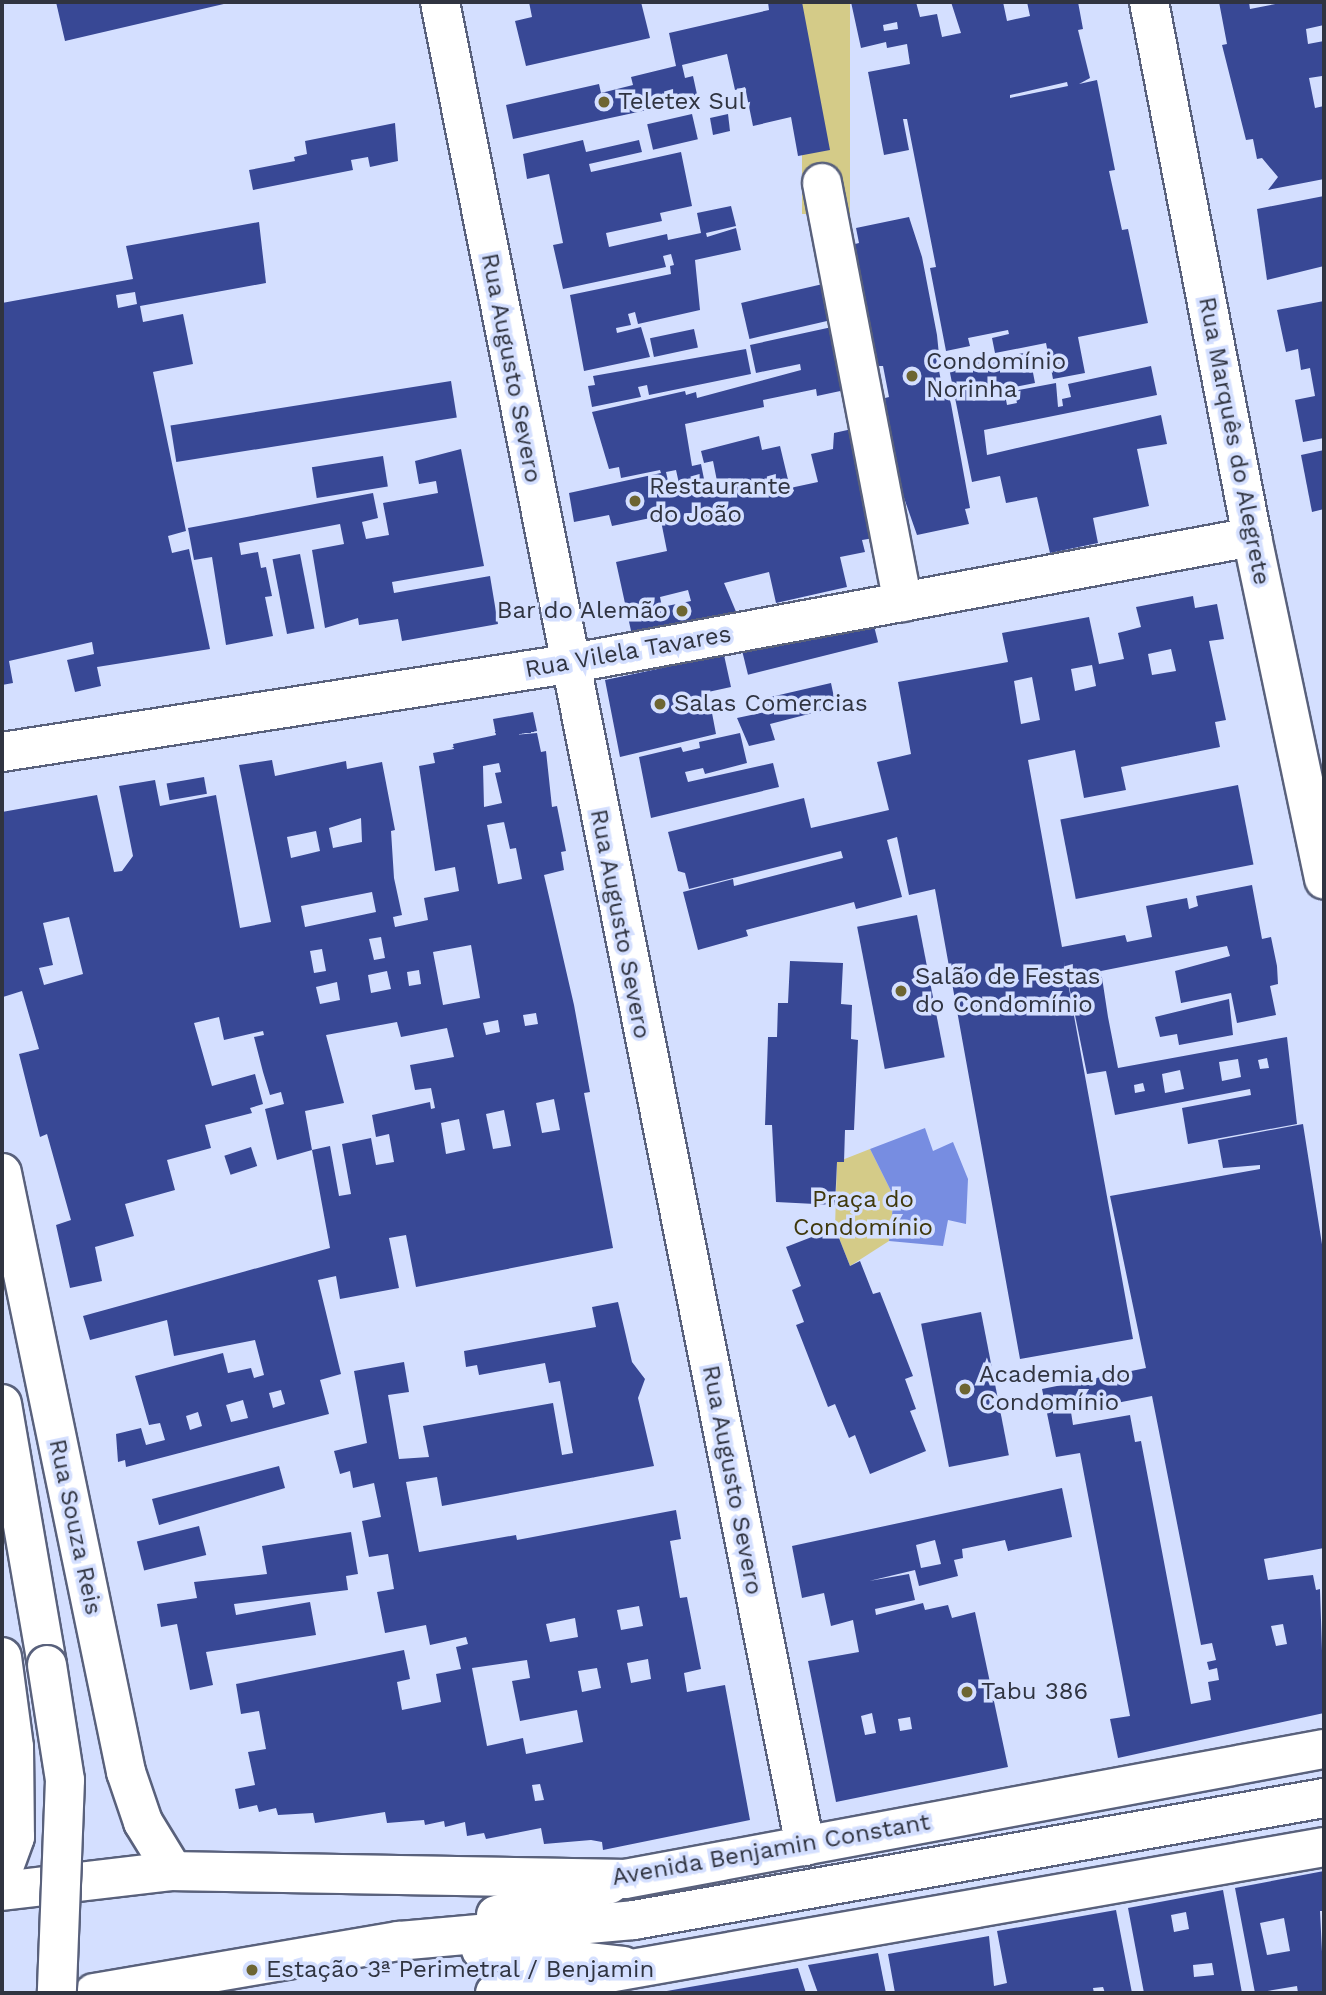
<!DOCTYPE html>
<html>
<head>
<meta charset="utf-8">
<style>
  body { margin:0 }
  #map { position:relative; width:1326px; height:1995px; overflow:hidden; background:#d4dfff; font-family:"Work Sans",sans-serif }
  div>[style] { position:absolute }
  .green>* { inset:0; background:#d4cb88; transform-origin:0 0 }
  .water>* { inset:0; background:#778de1 }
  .building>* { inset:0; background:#384895; transform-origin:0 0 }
  .roads { filter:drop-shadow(2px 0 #59617c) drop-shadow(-2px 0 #59617c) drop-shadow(0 2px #59617c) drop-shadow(0 -2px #59617c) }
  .minor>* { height:38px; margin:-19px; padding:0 19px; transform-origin:19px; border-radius:19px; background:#fff }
  .major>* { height:38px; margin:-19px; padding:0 19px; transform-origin:19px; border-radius:19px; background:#fff }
  .bridges { filter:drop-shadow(2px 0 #59617c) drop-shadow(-2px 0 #59617c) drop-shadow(0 2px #59617c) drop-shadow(0 -2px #59617c) }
  .major-bridge>* { height:38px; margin:-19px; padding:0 19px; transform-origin:19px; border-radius:19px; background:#fff }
  .dots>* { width:19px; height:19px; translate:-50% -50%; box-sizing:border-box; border:4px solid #d4dfff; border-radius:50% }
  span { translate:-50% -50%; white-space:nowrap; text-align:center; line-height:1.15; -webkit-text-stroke:7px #d4dfff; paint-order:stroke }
  .poi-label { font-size:24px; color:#303441 }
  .left { translate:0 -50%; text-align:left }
  .right { translate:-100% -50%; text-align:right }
  .street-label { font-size:24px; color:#303441 }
  .park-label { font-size:24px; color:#3f380b }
  .frame { position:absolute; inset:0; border:4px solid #303441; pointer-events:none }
</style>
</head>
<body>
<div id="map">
  <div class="green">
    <i style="left:802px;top:2px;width:48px;height:212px"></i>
    <i style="clip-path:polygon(870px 1149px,894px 1197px,889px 1241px,850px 1266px,835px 1228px,837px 1162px)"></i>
  </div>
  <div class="water">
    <i style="clip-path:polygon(925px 1128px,933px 1151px,953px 1142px,968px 1179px,966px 1224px,948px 1220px,943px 1246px,889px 1241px,894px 1197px,870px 1149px)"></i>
  </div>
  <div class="building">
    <i style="clip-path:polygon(56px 2px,228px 2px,228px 3px,65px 41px)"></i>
    <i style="clip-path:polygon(529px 2px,641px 2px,650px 38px,526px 66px,515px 21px,532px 17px)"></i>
    <i style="clip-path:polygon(768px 2px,802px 2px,830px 150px,798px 156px,791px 117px,753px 126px,745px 87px,735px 90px,727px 54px,682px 65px,685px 78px,693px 76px,698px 99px,513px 139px,506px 105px,599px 84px,601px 93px,633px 85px,631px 77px,676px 66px,669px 33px,769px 10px)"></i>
    <i style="clip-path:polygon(evenodd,851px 2px,916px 2px,920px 17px,937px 14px,942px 37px,961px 33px,951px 2px,1003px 2px,1007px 21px,1030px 16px,1027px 2px,1078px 2px,1083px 29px,1078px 30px,1090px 78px,1079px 84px,1097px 80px,1115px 170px,1109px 171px,1122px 230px,1128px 229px,1148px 323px,1078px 337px,1085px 373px,1053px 379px,1046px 343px,995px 353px,992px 338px,1009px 334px,1008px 330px,968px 338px,970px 346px,946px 351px,930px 268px,936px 267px,907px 119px,903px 119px,909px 150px,884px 155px,868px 72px,910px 64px,907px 44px,887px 48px,886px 42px,861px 48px,851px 2px,897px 22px,898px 29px,884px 31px,883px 25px,897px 22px,851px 2px,1067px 82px,1068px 86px,1010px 98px,1010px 95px,1067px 82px)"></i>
    <i style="clip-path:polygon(1219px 2px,1249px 2px,1250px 9px,1286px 2px,1324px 2px,1324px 25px,1306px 29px,1308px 44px,1324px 41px,1324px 81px,1322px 76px,1309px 78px,1315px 108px,1324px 106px,1324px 179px,1268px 190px,1278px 177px,1262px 158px,1257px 159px,1253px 139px,1246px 140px,1222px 45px,1227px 44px)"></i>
    <i style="left:692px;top:114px;width:26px;height:46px;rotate:77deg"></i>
    <i style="clip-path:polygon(728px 114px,730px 131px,713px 135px,710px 118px)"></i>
    <i style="clip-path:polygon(395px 123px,398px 161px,370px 167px,368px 157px,351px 160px,353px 170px,253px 190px,249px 170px,295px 161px,294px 157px,307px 154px,305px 141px)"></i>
    <i style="clip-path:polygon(583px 140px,586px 152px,639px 140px,642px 152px,589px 164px,591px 172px,681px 152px,692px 206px,660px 213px,662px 221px,606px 233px,609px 247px,667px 234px,668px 240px,701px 233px,697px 213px,731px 206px,736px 226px,706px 233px,707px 237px,736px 228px,741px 250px,695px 260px,700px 310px,638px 324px,635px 312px,628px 314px,631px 325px,616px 328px,617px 333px,641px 327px,650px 357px,584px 371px,570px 295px,671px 274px,670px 266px,674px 265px,671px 254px,663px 256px,666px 267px,563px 289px,553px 245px,563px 243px,549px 174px,527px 179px,523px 154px)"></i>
    <i style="clip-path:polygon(1324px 196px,1324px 266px,1267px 280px,1257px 209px)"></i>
    <i style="clip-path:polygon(909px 217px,922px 257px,937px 335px,939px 355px,936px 355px,942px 386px,946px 385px,951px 404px,970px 508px,965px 509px,969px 524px,917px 535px,903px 495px,887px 416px,885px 398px,889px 397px,883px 366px,878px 366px,873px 348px,855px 244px,859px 243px,856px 228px)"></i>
    <i style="clip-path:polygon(evenodd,259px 222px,266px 283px,140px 306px,143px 322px,183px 314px,193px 364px,153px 372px,186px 531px,168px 536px,172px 553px,189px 549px,210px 649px,97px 667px,101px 686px,75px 692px,67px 660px,94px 654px,92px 642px,9px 661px,13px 683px,2px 685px,2px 303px,133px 279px,126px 246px,259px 222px,135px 292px,137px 304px,118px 308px,116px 295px,135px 292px)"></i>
    <i style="left:823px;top:284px;width:37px;height:84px;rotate:77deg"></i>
    <i style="clip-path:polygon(1324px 301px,1324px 438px,1303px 442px,1295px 400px,1315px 396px,1310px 368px,1301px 370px,1298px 349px,1286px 352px,1277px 310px)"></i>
    <i style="clip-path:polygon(evenodd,832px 327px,845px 390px,817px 396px,816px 389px,763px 400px,764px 407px,685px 424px,692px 466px,701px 464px,705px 484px,717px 481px,713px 461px,704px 463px,701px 451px,759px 436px,762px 450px,780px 446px,790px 488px,818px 482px,811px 454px,833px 449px,834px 433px,852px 429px,874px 538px,862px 540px,865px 552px,840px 557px,847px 587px,776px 603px,769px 572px,724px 583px,737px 614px,633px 640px,616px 562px,667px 551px,660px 516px,612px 526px,609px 515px,574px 522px,569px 493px,661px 473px,660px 470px,621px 478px,619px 467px,609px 469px,592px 412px,685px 391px,686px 395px,696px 392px,697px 398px,801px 370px,800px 364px,756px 373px,750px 345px,832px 327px,676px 470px,680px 488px,670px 490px,666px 472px,676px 470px,832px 327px,688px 590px,691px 601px,662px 607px,660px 597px,688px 590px)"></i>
    <i style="left:694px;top:329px;width:19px;height:45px;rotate:78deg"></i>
    <i style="clip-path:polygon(746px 349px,751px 374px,649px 395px,647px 385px,638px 387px,641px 397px,592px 407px,588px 386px,595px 385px,593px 376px)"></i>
    <i style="clip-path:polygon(1029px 352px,1035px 383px,1004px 389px,1007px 405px,1017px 403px,1014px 391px,1056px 383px,1058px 407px,1063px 406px,1062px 399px,1071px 397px,1068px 384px,1151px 366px,1157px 395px,984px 430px,987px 455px,1161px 415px,1167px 444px,1137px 449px,1149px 506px,1093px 518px,1098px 543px,1050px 553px,1037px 497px,1006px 503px,1000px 476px,972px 482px,948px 363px,961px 360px,962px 365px)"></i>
    <i style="left:451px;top:381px;width:37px;height:284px;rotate:81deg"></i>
    <i style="clip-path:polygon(461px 449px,484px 566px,392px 582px,394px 593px,490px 576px,498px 624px,402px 641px,398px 619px,359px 625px,358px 618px,325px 628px,312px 550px,344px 544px,340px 524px,239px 543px,241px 555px,258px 552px,261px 568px,266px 567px,272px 596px,265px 597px,273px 636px,226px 645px,212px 557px,194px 560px,188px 528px,373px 493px,378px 518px,362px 522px,366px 539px,389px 535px,383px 503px,438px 493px,436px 481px,419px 484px,415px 461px)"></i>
    <i style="clip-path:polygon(1324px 450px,1324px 509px,1312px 512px,1301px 455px)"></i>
    <i style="left:383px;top:456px;width:31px;height:72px;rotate:81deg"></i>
    <i style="left:300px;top:554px;width:76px;height:28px;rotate:79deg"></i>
    <i style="clip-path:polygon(evenodd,1193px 596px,1195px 608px,1217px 604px,1224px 639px,1209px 641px,1226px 720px,1215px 722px,1220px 747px,1121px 767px,1126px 790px,1084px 798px,1075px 750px,1028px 760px,1062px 947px,1125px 935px,1127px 942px,1152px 937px,1146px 906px,1187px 898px,1189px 909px,1198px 906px,1196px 896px,1252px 885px,1262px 939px,1271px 937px,1277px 966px,1278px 984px,1270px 986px,1276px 1015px,1237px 1023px,1231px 993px,1181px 1003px,1175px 971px,1230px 956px,1227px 946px,1101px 971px,1108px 1017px,1118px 1068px,1287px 1037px,1297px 1124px,1188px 1144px,1182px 1108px,1251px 1095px,1250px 1089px,1115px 1115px,1106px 1071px,1087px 1074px,1064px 961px,1133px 1339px,1020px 1359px,935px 889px,909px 895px,897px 837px,887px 840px,902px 897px,856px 909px,854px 902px,746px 930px,748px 936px,698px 950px,683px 892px,733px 879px,734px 886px,843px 858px,841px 851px,689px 889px,685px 873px,678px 871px,668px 832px,804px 798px,811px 828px,889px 810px,877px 762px,911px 754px,898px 682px,1008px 662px,1002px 633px,1089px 617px,1099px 664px,1124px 659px,1118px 633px,1141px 627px,1136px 607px,1193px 596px,1171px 649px,1176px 671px,1152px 675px,1148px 654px,1171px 649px,1193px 596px,1092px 665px,1096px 686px,1075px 691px,1071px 669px,1092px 665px,1193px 596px,1032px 677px,1040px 720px,1021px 724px,1014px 681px,1032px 677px,1193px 596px,1267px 1058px,1269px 1068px,1260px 1069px,1258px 1060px,1267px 1058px,1193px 596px,1238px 1059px,1241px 1077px,1222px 1081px,1219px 1062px,1238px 1059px,1193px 596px,1180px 1070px,1184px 1089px,1165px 1093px,1162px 1074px,1180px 1070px,1193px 596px,1143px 1083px,1145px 1091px,1135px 1093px,1134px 1085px,1143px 1083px)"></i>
    <i style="left:872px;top:618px;width:25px;height:134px;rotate:76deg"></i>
    <i style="clip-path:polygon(724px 655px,731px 687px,708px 692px,716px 734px,620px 757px,605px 680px)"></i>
    <i style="clip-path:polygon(831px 683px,836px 707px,770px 724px,775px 740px,749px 746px,737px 718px,765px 712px,762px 699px)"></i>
    <i style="clip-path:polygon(evenodd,533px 712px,537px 731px,514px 735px,537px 733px,541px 752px,546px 751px,552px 807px,557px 806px,566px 851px,561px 852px,564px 870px,544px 875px,574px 1005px,590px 1092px,584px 1093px,613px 1248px,416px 1287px,406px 1235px,389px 1238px,399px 1288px,340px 1299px,336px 1276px,318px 1280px,341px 1374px,320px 1380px,329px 1414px,126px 1467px,125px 1460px,118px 1462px,116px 1434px,141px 1428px,146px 1445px,165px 1440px,160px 1423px,149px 1425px,135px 1376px,223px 1353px,228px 1373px,251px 1368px,254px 1378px,264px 1375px,255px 1340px,174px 1356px,167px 1320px,90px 1340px,83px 1316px,330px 1248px,312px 1150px,330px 1146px,339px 1196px,351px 1194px,342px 1144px,371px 1138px,376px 1165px,394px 1162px,389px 1134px,376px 1137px,372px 1115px,430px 1102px,431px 1109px,435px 1108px,431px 1088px,415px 1090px,410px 1065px,454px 1057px,447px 1028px,401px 1037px,397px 1022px,326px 1035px,344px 1103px,305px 1111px,312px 1150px,277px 1160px,265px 1109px,284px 1104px,281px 1092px,270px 1095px,263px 1072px,254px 1037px,264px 1035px,263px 1031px,224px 1040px,219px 1017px,194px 1023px,212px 1086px,255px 1074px,263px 1104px,250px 1108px,252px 1113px,205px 1125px,211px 1148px,167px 1160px,175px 1190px,125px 1204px,134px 1236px,95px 1247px,102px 1281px,70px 1288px,56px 1225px,71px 1220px,47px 1134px,40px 1137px,19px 1054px,39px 1049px,22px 991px,3px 997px,2px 991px,2px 812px,97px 795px,114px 872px,122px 871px,133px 856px,119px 786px,155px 780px,160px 806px,216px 795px,240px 928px,271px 922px,239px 765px,272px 760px,275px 776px,346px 761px,347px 769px,382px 762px,395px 830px,391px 831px,394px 878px,402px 915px,393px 917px,395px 927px,428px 920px,424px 898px,459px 891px,455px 867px,435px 871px,419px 766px,435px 763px,433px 753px,454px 749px,453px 744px,496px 735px,493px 719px,533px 712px,499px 763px,501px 772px,495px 773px,502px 803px,484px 807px,483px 766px,499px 763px,533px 712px,361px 818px,362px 842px,333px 848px,329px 828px,361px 818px,533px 712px,504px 822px,510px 849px,516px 848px,522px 879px,498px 884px,487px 825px,504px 822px,533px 712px,316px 831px,320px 851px,291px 858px,287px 837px,316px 831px,533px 712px,372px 892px,376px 912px,305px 927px,301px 906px,372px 892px,533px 712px,69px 917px,83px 974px,44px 985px,39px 968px,53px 965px,43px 923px,69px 917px,533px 712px,381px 937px,385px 958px,374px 960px,369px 939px,381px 937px,533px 712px,471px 945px,480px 998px,443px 1005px,433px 952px,471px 945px,533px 712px,322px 949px,326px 971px,314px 973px,310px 951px,322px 949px,533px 712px,419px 970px,421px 984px,409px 986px,407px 972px,419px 970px,533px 712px,387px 971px,391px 989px,371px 993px,368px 975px,387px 971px,533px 712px,337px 982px,340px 1000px,320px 1004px,316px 987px,337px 982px,533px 712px,536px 1013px,538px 1024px,525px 1026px,523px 1015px,536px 1013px,533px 712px,498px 1020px,500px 1032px,486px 1035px,483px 1023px,498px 1020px,533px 712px,554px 1099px,560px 1130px,542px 1133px,536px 1103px,554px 1099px,533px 712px,504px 1110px,511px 1146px,493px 1149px,486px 1114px,504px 1110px,533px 712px,459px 1119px,465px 1150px,446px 1154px,441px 1123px,459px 1119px,533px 712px,281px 1390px,285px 1404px,273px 1408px,269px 1393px,281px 1390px,533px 712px,243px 1400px,248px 1418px,231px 1422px,226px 1405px,243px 1400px,533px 712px,198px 1412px,202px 1426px,190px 1430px,186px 1416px,198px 1412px)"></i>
    <i style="clip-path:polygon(740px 733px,747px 763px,705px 774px,703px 768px,685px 772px,688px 782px,773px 763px,779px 787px,651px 818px,639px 757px,681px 747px,683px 752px,700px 748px,699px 742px)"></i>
    <i style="left:204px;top:777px;width:17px;height:38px;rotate:80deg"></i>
    <i style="left:1238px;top:785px;width:81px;height:181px;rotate:79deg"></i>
    <i style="left:917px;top:915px;width:145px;height:61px;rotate:79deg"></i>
    <i style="clip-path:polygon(790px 961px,843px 963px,841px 1004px,852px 1005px,851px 1039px,858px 1040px,854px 1130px,845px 1130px,844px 1162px,837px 1162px,835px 1205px,776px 1202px,772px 1125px,765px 1125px,768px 1037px,777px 1037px,778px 1003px,788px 1003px)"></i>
    <i style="clip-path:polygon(1229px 999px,1233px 1035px,1179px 1045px,1177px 1034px,1160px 1037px,1155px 1017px)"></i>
    <i style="clip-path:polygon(evenodd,1303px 1124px,1324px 1257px,1324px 1548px,1264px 1559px,1268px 1580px,1313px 1575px,1316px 1590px,1320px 1589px,1324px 1713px,1118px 1758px,1110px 1719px,1130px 1716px,1080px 1453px,1056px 1457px,1042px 1389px,1146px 1368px,1110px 1196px,1260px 1169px,1260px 1165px,1223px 1168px,1218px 1140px,1303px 1124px,1152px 1396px,1201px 1645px,1212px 1643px,1216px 1660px,1207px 1662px,1209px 1670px,1217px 1668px,1219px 1680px,1208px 1682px,1211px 1700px,1191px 1704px,1141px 1441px,1135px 1442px,1130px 1415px,1073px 1425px,1071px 1412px,1152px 1396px,1303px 1124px,1283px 1624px,1287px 1644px,1276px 1646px,1271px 1626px,1283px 1624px)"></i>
    <i style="left:251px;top:1147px;width:20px;height:28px;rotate:72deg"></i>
    <i style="clip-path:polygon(835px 1228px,850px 1266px,860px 1261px,873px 1294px,880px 1292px,913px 1376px,905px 1379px,916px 1409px,910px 1411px,926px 1451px,870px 1474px,855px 1435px,849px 1438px,835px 1404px,828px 1407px,796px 1325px,804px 1322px,792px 1290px,801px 1286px,786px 1247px)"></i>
    <i style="clip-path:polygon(evenodd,618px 1302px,632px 1362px,645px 1379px,638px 1398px,654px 1466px,442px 1506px,437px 1477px,406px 1482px,419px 1552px,516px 1535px,517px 1540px,676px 1510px,681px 1539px,670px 1541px,680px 1598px,687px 1597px,701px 1669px,684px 1673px,687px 1692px,725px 1685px,750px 1820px,603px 1850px,602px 1842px,591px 1840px,544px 1844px,541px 1828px,486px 1839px,484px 1833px,467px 1836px,465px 1822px,445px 1827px,444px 1821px,425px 1825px,424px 1820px,387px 1823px,385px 1812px,315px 1823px,313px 1813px,278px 1815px,276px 1808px,259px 1812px,257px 1805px,239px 1809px,235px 1789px,255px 1785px,248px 1752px,266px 1749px,259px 1711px,241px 1714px,236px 1684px,404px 1650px,410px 1679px,397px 1682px,402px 1710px,441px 1702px,436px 1674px,461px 1669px,456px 1647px,468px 1644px,466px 1637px,430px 1645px,426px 1625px,385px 1633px,377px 1592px,394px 1589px,388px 1554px,369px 1557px,362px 1521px,381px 1517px,374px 1483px,353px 1488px,350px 1471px,340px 1474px,334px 1451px,367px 1443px,354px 1371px,404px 1362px,409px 1392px,388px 1395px,399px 1459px,429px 1457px,423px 1426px,553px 1403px,562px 1455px,573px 1453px,560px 1381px,549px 1383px,545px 1363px,479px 1375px,477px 1365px,466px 1367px,464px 1351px,596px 1327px,592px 1307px,618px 1302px,639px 1606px,643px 1626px,621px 1630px,617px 1610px,639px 1606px,618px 1302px,575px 1618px,578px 1637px,550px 1642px,546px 1624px,575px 1618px,618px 1302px,648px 1659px,651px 1679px,631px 1683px,627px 1663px,648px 1659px,618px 1302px,527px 1660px,530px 1678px,512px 1681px,520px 1721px,577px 1710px,583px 1742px,526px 1754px,523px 1738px,487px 1746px,472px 1668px,527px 1660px,618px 1302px,597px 1668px,601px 1688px,582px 1692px,578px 1671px,597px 1668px,618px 1302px,540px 1784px,544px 1800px,535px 1801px,532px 1785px,540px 1784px)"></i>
    <i style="left:981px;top:1312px;width:146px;height:61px;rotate:79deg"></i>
    <i style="clip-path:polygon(279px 1466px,285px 1488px,159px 1525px,152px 1499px)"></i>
    <i style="clip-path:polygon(evenodd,1062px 1488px,1072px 1537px,1008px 1551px,1005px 1540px,962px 1549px,963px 1558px,954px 1560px,958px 1576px,919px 1586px,915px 1570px,869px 1581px,909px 1574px,915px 1600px,875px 1609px,876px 1615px,923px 1603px,925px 1610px,948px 1605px,952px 1618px,975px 1612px,1008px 1767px,836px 1802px,808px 1661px,859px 1652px,853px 1620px,831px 1626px,824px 1593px,802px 1598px,792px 1546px,1062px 1488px,935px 1540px,941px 1564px,921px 1568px,916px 1545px,935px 1540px,1062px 1488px,872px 1713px,876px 1733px,865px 1735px,861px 1716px,872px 1713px,1062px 1488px,910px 1717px,912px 1729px,900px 1731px,898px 1719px,910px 1717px)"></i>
    <i style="left:199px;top:1526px;width:30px;height:64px;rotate:76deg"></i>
    <i style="clip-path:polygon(351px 1532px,358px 1574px,346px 1576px,348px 1590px,234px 1604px,236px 1615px,310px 1602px,316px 1635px,206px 1652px,213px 1685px,190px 1690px,177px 1624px,161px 1627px,157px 1604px,197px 1598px,194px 1582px,267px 1574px,262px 1546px)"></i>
    <i style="clip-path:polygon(evenodd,1324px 1871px,1324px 1911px,1320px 1911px,1324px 1993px,1298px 1993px,1297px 1986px,1255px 1993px,1235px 1888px,1324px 1871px,1284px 1918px,1290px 1951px,1267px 1955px,1260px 1923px,1284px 1918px)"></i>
    <i style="clip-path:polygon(evenodd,1223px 1890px,1242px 1993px,1144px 1993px,1128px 1908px,1223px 1890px,1186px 1912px,1189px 1929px,1174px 1932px,1171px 1915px,1186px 1912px,1223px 1890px,1212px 1963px,1214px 1975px,1194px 1977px,1193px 1965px,1212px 1963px)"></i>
    <i style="clip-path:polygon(1116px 1910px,1132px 1993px,1105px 1993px,1103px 1987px,1093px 1988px,1094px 1993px,895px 1993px,888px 1954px,989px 1936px,994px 1986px,1007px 1983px,997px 1931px)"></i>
    <i style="clip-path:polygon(878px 1953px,886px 1993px,818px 1993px,808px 1965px)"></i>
    <i style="clip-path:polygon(798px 1968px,806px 1993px,662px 1993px,661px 1992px)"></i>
  </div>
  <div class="roads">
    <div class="minor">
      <i style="left:440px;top:2px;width:1880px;rotate:78.8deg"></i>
      <i style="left:1149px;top:2px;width:545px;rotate:79.1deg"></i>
      <i style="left:1252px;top:537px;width:350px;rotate:78.1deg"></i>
      <i style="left:822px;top:183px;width:427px;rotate:79.1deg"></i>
      <i style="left:2px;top:752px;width:573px;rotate:-8.84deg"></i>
      <i style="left:568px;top:664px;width:696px;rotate:-10.52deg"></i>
      <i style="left:2px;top:1657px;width:91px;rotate:82.4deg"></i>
      <i style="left:14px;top:1747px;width:90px;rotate:89.4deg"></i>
      <i style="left:15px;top:1837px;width:37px;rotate:110deg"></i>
      <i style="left:496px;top:1915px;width:118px;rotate:-15.2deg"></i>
      <i style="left:481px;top:1950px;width:143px;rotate:6.4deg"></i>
      <i style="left:94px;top:1993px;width:309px;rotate:-9.7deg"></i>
      <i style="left:399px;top:1941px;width:236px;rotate:-5.1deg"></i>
      <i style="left:634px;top:1920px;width:701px;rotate:-10.03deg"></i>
    </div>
    <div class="major">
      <i style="left:2px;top:1173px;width:612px;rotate:78.3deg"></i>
      <i style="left:126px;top:1772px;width:53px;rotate:71.2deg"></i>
      <i style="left:143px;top:1822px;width:57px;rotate:58.5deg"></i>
      <i style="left:2px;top:1404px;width:265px;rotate:80.2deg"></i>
      <i style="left:2px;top:1891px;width:172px;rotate:-6.7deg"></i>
      <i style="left:173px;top:1871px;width:452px;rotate:1deg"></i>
      <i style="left:625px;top:1879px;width:711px;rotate:-10.54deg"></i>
      <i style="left:495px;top:1993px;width:842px;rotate:-9.99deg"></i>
    </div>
  </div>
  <div class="bridges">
    <div class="major-bridge">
      <i style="left:47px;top:1665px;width:116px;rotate:81.1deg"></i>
      <i style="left:65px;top:1780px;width:213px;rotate:92.2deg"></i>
    </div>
  </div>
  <div class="dots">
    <i style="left:604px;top:102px;background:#6d6532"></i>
    <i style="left:912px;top:376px;background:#6d6532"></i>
    <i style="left:635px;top:501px;background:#6d6532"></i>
    <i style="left:682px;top:611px;background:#6d6532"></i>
    <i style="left:660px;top:704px;background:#6d6532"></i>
    <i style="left:901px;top:991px;background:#6d6532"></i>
    <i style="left:965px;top:1389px;background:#6d6532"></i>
    <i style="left:967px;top:1692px;background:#6d6532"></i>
    <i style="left:252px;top:1970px;background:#6d6532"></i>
  </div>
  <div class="poi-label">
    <span class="left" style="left:618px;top:102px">Teletex Sul</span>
    <span class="left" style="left:926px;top:376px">Condomínio<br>Norinha</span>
    <span class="left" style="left:649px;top:501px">Restaurante<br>do João</span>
    <span class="right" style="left:668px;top:611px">Bar do Alemão</span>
    <span class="left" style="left:674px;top:704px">Salas Comercias</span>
    <span class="left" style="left:915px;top:991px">Salão de Festas<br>do Condomínio</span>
    <span class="left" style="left:979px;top:1389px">Academia do<br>Condomínio</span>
    <span class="left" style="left:981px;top:1692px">Tabu 386</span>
    <span class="left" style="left:266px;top:1970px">Estação 3ª Perimetral / Benjamin</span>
  </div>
  <div class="street-label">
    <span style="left:511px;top:368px;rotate:79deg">Rua Augusto Severo</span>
    <span style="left:1234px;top:441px;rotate:79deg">Rua Marquês do Alegrete</span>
    <span style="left:628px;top:652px;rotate:-10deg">Rua Vilela Tavares</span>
    <span style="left:620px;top:924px;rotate:79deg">Rua Augusto Severo</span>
    <span style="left:732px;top:1480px;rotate:79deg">Rua Augusto Severo</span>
    <span style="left:75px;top:1527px;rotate:78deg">Rua Souza Reis</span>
    <span style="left:771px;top:1850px;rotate:-10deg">Avenida Benjamin Constant</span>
  </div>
  <div class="park-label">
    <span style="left:863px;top:1214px">Praça do<br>Condomínio</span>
  </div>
  <div class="frame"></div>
</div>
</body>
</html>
